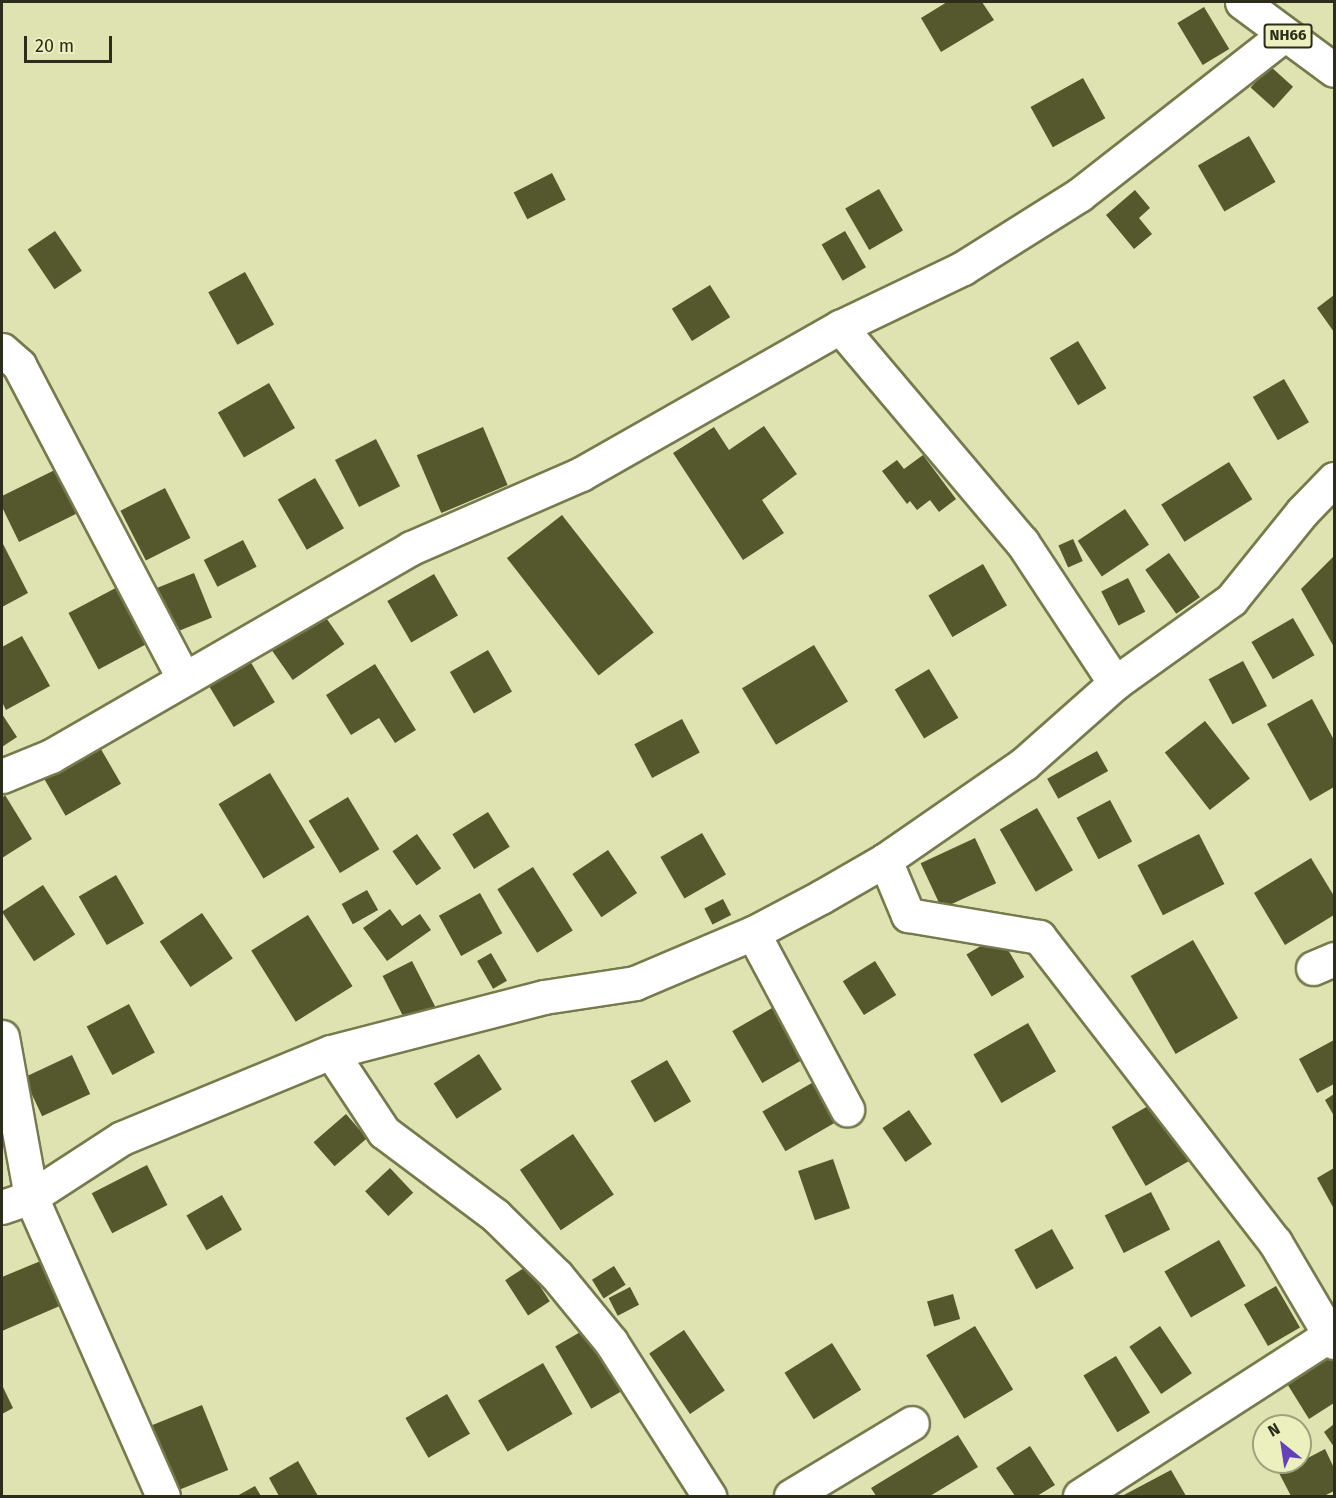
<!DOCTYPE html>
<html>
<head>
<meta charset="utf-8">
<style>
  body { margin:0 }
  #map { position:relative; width:1336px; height:1498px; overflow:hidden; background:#dee3b1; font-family:"Fira Sans",sans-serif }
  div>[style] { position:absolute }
  .building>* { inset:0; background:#55582c; transform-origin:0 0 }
  .roads { filter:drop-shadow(2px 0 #767a4c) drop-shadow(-2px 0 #767a4c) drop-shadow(0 2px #767a4c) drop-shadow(0 -2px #767a4c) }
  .minor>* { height:33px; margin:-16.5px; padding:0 16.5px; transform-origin:16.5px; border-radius:16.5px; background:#fff }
  .highway>* { height:33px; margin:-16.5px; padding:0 16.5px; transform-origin:16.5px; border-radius:16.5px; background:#fff }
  span { translate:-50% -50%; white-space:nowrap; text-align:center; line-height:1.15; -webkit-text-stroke:6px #ebf0be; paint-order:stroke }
  .shield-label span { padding:2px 4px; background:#ebf0be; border:2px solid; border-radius:4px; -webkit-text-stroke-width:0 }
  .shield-label { font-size:15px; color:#2c2d1a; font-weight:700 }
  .frame { position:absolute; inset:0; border:3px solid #2c2d1a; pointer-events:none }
  .north { position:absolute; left:1252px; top:1414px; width:60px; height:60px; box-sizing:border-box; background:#ebf0be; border:2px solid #9fa27c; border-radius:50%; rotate:330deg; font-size:16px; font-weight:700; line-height:24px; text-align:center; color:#2c2d1a }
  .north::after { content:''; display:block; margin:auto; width:21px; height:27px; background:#6541b9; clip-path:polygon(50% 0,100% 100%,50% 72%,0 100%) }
  .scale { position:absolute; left:24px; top:36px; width:88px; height:27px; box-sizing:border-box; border:3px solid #2c2d1a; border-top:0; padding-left:8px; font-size:18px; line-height:21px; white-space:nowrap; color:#2c2d1a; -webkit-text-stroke:4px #ebf0be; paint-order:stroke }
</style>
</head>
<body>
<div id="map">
  <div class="building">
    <i style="clip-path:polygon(947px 2px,982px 2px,994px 20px,941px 52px,921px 18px)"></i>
    <i style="left:1204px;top:7px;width:49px;height:31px;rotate:59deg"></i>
    <i style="left:1270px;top:66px;width:31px;height:29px;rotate:42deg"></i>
    <i style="left:1083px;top:78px;width:46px;height:60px;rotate:61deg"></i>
    <i style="left:1249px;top:136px;width:53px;height:59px;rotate:60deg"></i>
    <i style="left:552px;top:173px;width:30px;height:43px;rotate:63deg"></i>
    <i style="left:879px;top:189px;width:48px;height:39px;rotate:60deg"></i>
    <i style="clip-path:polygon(1135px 190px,1150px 208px,1139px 218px,1152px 234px,1134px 249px,1106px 215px)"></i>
    <i style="left:55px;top:231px;width:48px;height:33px;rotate:56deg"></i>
    <i style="left:845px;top:231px;width:42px;height:27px;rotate:60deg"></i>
    <i style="left:245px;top:272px;width:60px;height:42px;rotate:61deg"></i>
    <i style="left:710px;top:285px;width:38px;height:45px;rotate:58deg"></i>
    <i style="clip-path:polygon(1334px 295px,1334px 332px,1317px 308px)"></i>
    <i style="left:1078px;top:341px;width:55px;height:33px;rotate:59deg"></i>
    <i style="left:1284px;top:379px;width:50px;height:36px;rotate:60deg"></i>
    <i style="left:269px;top:383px;width:52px;height:59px;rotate:60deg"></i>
    <i style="clip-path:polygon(764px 426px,797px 474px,762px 500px,784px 533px,743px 560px,673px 453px,714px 427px,729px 450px)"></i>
    <i style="left:483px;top:427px;width:63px;height:72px;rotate:67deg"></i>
    <i style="left:376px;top:439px;width:53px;height:46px;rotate:63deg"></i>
    <i style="clip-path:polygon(923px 455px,956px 499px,939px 512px,930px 500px,917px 510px,910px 501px,907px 504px,882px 471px,897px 460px,904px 469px)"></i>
    <i style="left:1229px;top:462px;width:44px;height:80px;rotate:58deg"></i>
    <i style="clip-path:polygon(69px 463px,90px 507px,19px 542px,2px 507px,2px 496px)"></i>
    <i style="left:315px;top:478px;width:58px;height:43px;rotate:60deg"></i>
    <i style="left:165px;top:488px;width:56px;height:50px;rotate:63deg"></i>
    <i style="left:1125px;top:509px;width:43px;height:57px;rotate:56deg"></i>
    <i style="left:562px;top:515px;width:149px;height:70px;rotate:52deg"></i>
    <i style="left:1073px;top:539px;width:24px;height:16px;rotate:66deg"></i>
    <i style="left:243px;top:540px;width:30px;height:44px;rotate:63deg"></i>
    <i style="clip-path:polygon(2px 542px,28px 593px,2px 607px)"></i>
    <i style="left:1169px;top:553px;width:54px;height:29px;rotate:55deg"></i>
    <i style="clip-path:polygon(1334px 556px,1334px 647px,1301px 589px)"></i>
    <i style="left:983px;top:564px;width:48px;height:63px;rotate:60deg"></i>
    <i style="left:194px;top:573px;width:48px;height:54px;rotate:68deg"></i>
    <i style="left:434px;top:574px;width:48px;height:54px;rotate:60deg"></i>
    <i style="left:1128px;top:578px;width:38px;height:30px;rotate:63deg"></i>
    <i style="left:125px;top:583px;width:64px;height:64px;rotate:62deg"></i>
    <i style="left:322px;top:612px;width:39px;height:63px;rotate:55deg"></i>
    <i style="left:1293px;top:618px;width:43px;height:48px;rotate:60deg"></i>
    <i style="clip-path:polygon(22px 636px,50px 686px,6px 710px,2px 702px,2px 647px)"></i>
    <i style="left:814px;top:645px;width:66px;height:84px;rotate:59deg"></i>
    <i style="left:488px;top:650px;width:48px;height:44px;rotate:60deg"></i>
    <i style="left:247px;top:656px;width:54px;height:48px;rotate:59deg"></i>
    <i style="left:1243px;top:661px;width:51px;height:39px;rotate:62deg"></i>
    <i style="clip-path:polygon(375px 664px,416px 730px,395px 743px,379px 718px,351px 735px,326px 695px)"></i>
    <i style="left:929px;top:669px;width:57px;height:40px;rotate:59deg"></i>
    <i style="clip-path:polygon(1312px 699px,1334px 740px,1334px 787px,1310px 801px,1267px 724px)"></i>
    <i style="clip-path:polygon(2px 714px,17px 737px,2px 747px)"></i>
    <i style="left:682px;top:719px;width:38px;height:54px;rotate:62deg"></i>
    <i style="left:1205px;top:721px;width:73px;height:51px;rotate:52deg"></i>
    <i style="left:98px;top:744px;width:46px;height:64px;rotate:60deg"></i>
    <i style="left:1097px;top:751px;width:23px;height:57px;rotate:61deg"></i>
    <i style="left:270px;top:773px;width:87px;height:60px;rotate:59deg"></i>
    <i style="clip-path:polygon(5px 795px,32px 839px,2px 858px,2px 798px)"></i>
    <i style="left:348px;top:797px;width:61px;height:46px;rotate:59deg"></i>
    <i style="left:1110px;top:800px;width:47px;height:38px;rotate:62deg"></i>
    <i style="left:1037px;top:808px;width:72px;height:43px;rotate:60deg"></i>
    <i style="left:488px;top:812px;width:41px;height:42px;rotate:58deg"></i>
    <i style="left:702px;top:833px;width:48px;height:48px;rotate:60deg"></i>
    <i style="left:417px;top:834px;width:42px;height:30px;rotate:55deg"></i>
    <i style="left:1199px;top:834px;width:56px;height:69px;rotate:63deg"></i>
    <i style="left:975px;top:838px;width:50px;height:60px;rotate:65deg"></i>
    <i style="left:608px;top:850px;width:52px;height:43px;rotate:56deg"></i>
    <i style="clip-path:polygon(1311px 858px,1334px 896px,1334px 915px,1285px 945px,1254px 893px)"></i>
    <i style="left:533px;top:867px;width:75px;height:42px;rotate:58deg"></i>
    <i style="left:116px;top:875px;width:56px;height:43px;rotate:60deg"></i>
    <i style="left:43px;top:885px;width:59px;height:49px;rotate:57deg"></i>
    <i style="left:367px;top:890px;width:23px;height:29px;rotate:61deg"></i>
    <i style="left:480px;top:893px;width:46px;height:47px;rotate:61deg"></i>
    <i style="left:723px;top:899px;width:18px;height:21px;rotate:63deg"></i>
    <i style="clip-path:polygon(390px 909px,402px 926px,420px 914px,431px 930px,387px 961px,363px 928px)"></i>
    <i style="left:202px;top:913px;width:55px;height:51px;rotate:56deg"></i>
    <i style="left:308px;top:915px;width:84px;height:67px;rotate:58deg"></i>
    <i style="left:999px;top:935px;width:49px;height:38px;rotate:59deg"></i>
    <i style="left:1193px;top:940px;width:90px;height:72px;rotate:60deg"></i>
    <i style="left:491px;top:953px;width:32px;height:16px;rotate:60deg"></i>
    <i style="left:412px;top:961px;width:51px;height:33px;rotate:63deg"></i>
    <i style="left:875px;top:961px;width:40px;height:38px;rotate:58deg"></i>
    <i style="left:129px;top:1004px;width:55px;height:48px;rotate:62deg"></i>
    <i style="left:779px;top:1004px;width:60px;height:54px;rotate:60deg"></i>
    <i style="left:1028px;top:1023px;width:56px;height:63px;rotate:60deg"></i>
    <i style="clip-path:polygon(1334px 1040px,1334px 1084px,1317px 1093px,1299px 1059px)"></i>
    <i style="left:479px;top:1054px;width:42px;height:54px;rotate:57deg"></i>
    <i style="left:72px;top:1055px;width:43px;height:53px;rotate:65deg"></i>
    <i style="left:667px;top:1060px;width:48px;height:42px;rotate:60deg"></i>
    <i style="left:817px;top:1080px;width:46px;height:63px;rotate:60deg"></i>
    <i style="clip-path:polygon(1334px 1094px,1334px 1116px,1325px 1100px)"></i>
    <i style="left:1155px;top:1102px;width:68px;height:50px;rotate:60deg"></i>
    <i style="left:909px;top:1110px;width:41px;height:32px;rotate:56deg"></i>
    <i style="left:346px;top:1114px;width:32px;height:43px;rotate:49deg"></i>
    <i style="left:573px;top:1134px;width:73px;height:64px;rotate:56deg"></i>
    <i style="left:833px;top:1159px;width:52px;height:37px;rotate:71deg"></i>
    <i style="left:147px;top:1165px;width:45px;height:62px;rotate:63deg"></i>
    <i style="left:390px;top:1168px;width:34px;height:34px;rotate:47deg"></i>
    <i style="clip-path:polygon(1334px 1168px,1334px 1209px,1317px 1178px)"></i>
    <i style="left:1151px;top:1192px;width:42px;height:52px;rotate:63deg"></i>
    <i style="left:222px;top:1195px;width:40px;height:41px;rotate:60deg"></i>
    <i style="left:1052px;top:1229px;width:45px;height:43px;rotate:61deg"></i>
    <i style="left:1219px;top:1240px;width:53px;height:63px;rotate:60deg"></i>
    <i style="clip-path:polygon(43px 1260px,62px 1305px,2px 1331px,2px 1277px)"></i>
    <i style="left:527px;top:1266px;width:42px;height:26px;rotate:57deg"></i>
    <i style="left:614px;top:1266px;width:22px;height:26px;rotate:58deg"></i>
    <i style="left:1276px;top:1286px;width:48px;height:37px;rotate:60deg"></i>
    <i style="left:630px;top:1287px;width:20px;height:24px;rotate:63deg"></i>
    <i style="left:953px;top:1294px;width:26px;height:27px;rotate:74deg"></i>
    <i style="left:975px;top:1326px;width:74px;height:57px;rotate:59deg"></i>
    <i style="left:1160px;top:1326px;width:57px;height:37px;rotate:56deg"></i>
    <i style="left:589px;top:1327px;width:72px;height:39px;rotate:60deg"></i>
    <i style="left:684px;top:1330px;width:73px;height:42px;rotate:56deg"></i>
    <i style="left:832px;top:1343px;width:55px;height:56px;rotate:58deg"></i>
    <i style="clip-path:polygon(1331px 1354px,1334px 1360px,1334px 1403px,1309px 1419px,1286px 1382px)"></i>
    <i style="left:1116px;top:1356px;width:66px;height:38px;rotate:59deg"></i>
    <i style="left:543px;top:1363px;width:59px;height:75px;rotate:60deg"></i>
    <i style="clip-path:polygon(2px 1385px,13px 1408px,2px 1414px)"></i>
    <i style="left:447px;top:1394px;width:46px;height:48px;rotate:60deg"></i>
    <i style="left:202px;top:1405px;width:70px;height:58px;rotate:68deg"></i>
    <i style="clip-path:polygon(1334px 1424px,1334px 1447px,1324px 1432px)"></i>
    <i style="clip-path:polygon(958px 1435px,978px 1467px,930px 1496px,876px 1496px,871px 1488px)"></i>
    <i style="clip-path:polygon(1030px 1446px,1055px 1485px,1037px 1496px,1015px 1496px,996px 1468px)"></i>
    <i style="clip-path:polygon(1325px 1449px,1334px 1468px,1334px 1491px,1324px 1496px,1291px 1496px,1279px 1473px)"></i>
    <i style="clip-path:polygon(298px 1461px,318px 1496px,279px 1496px,269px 1478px)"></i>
    <i style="clip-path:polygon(1171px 1470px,1186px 1496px,1122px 1496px)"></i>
    <i style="clip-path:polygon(255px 1486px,261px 1496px,237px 1496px)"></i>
  </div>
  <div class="roads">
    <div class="minor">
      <i style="left:840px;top:327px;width:282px;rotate:49.8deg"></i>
      <i style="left:1022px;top:542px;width:169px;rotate:56.6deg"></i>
      <i style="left:2px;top:350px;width:23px;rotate:41deg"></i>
      <i style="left:19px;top:365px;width:352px;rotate:62.3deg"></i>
      <i style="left:2px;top:776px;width:53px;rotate:-22.2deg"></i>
      <i style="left:51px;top:756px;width:416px;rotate:-30deg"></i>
      <i style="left:411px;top:548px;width:185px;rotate:-23.5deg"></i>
      <i style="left:581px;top:474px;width:298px;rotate:-29.6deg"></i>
      <i style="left:840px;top:327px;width:136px;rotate:-25.6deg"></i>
      <i style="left:963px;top:268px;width:137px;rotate:-32.2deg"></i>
      <i style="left:1079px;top:195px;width:261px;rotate:-38deg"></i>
      <i style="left:885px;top:860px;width:60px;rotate:67.3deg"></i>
      <i style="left:908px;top:915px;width:133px;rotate:9.5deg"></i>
      <i style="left:1039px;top:937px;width:386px;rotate:52.3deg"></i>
      <i style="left:1275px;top:1242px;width:116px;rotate:59.5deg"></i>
      <i style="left:753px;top:933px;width:200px;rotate:61.9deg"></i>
      <i style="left:1313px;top:968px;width:23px;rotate:-23deg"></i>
      <i style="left:2px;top:1037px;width:163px;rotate:79.7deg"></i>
      <i style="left:31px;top:1197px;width:327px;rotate:66.2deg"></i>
      <i style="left:331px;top:1052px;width:96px;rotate:56.5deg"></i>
      <i style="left:384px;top:1132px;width:139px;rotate:36.8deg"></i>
      <i style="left:495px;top:1215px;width:87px;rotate:44.5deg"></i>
      <i style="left:557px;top:1276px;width:85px;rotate:50.7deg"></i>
      <i style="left:611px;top:1342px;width:183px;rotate:57.5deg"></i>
      <i style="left:2px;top:1207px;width:31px;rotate:-19deg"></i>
      <i style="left:31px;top:1197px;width:108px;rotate:-33deg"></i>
      <i style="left:122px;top:1138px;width:226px;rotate:-22.4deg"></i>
      <i style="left:331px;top:1052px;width:220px;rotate:-14.5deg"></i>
      <i style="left:544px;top:997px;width:92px;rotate:-8.7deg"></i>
      <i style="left:635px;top:983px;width:128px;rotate:-23deg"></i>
      <i style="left:753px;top:933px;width:77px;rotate:-27.9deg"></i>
      <i style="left:821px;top:897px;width:74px;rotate:-30deg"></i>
      <i style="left:885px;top:860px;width:170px;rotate:-34.7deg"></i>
      <i style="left:1025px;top:763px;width:120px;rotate:-41.6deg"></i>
      <i style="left:1115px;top:683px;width:143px;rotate:-35.6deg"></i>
      <i style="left:1231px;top:600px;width:113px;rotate:-51.1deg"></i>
      <i style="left:1302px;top:512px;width:46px;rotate:-45.9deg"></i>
      <i style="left:791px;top:1496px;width:141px;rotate:-31.1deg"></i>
      <i style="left:1080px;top:1496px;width:297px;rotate:-32.8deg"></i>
    </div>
    <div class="highway">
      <i style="left:1242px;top:2px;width:114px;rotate:36.5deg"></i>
    </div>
  </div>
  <div class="shield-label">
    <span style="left:1288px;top:36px">NH66</span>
  </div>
  <div class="frame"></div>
  <div class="north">N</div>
  <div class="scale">20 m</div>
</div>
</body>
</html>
